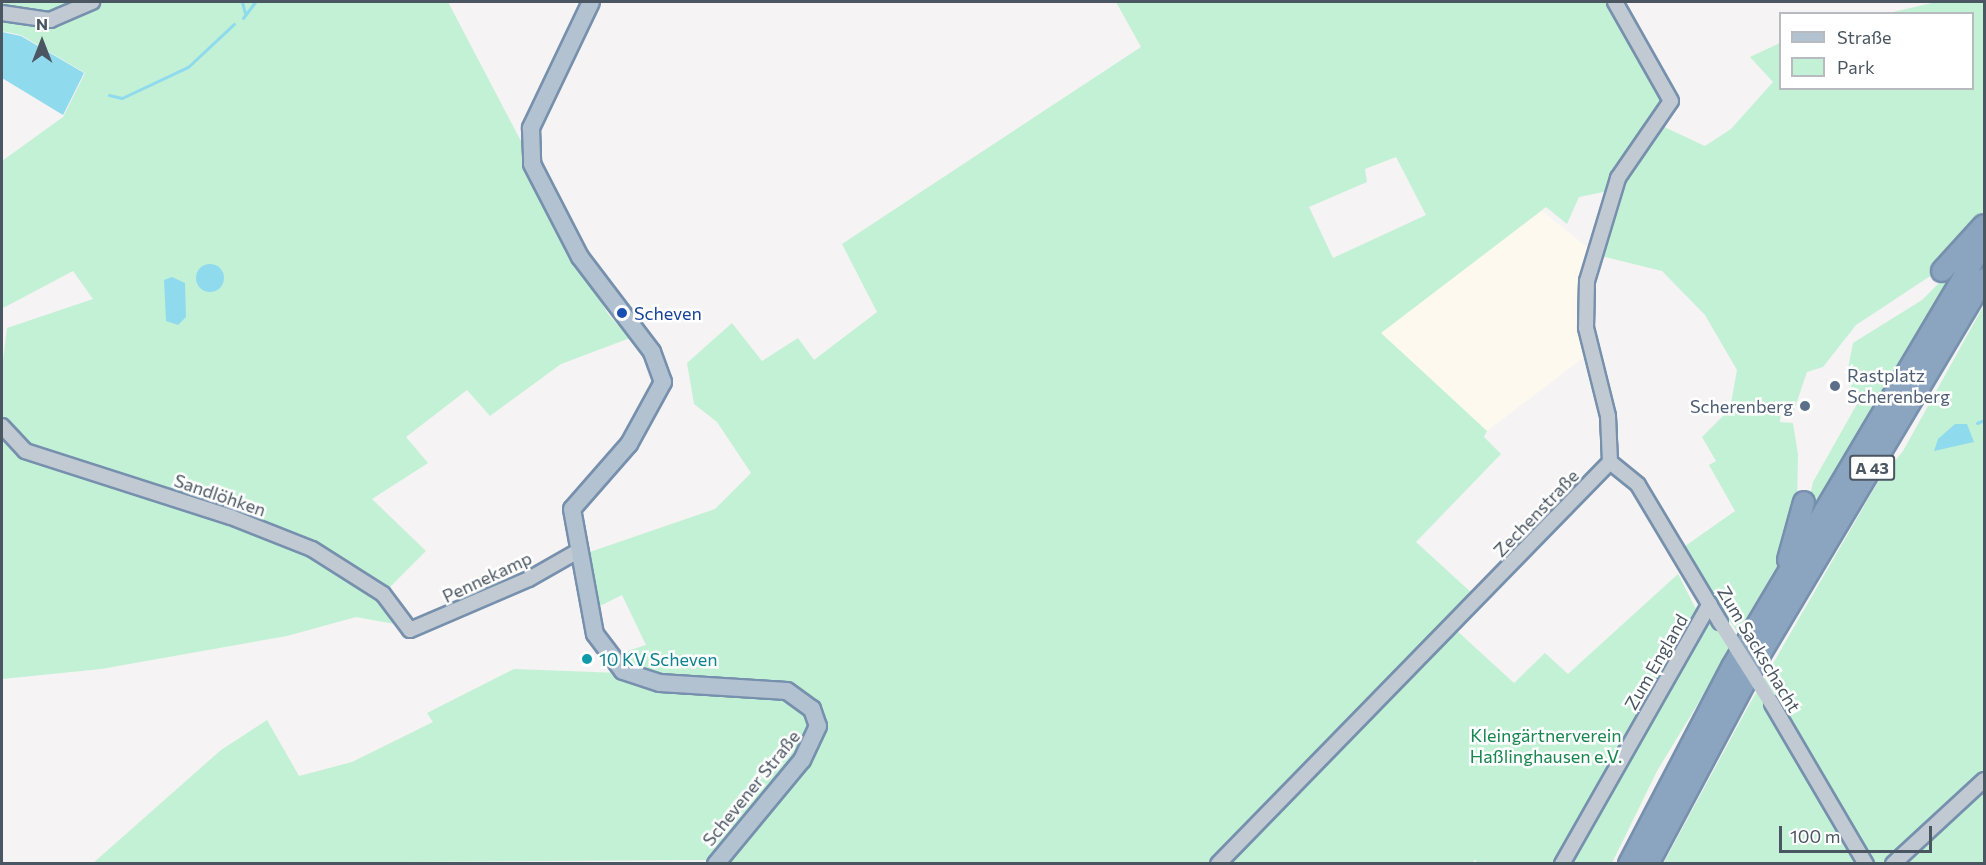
<!DOCTYPE html>
<html>
<head>
<meta charset="utf-8">
<style>
  body { margin:0 }
  #map { position:relative; width:1986px; height:865px; overflow:hidden; background:#f5f3f3; font-family:Commissioner,sans-serif }
  div>[style] { position:absolute }
  .commercial>* { inset:0; background:#fdf9ef }
  .green>* { inset:0; background:#c3f1d5 }
  .water>* { inset:0; background:#90daee }
  .round { border-radius:50% }
  .stream>* { height:3px; margin:-1.5px; padding:0 1.5px; transform-origin:1.5px; border-radius:1.5px; background:#90daee }
  .roads { filter:drop-shadow(2px 0 #7690ad) drop-shadow(-2px 0 #7690ad) drop-shadow(0 2px #7690ad) drop-shadow(0 -2px #7690ad) }
  .minor>* { height:14px; margin:-7px; padding:0 7px; transform-origin:7px; border-radius:7px; background:#c1cad2 }
  .major>* { height:16px; margin:-8px; padding:0 8px; transform-origin:8px; border-radius:8px; background:#b3c2d1 }
  .highway>* { height:20px; margin:-10px; padding:0 10px; transform-origin:10px; border-radius:10px; background:#8ba5c1 }
  .minor-bridge>* { height:14px; margin:-7px; padding:0 7px; transform-origin:7px; border-radius:7px; background:#c1cad2 }
  .dots>* { width:16px; height:16px; translate:-50% -50%; box-sizing:border-box; border:3px solid #fff; border-radius:50% }
  span { translate:-50% -50%; white-space:nowrap; text-align:center; line-height:1.15; -webkit-text-stroke:5px #fff; paint-order:stroke }
  .shield-label span { padding:2px 4px; background:#fff; border:2px solid; border-radius:4px; -webkit-text-stroke-width:0 }
  .shield-label { font-size:16px; color:#4a5661; font-weight:700 }
  .transit-label { font-size:18px; color:#164399 }
  .left { translate:0 -50%; text-align:left }
  .service-label { font-size:18px; color:#4e5e75 }
  .right { translate:-100% -50%; text-align:right }
  .street-label { font-size:18px; color:#4a5661 }
  .culture-label { font-size:18px; color:#0d838f }
  .park-label { font-size:18px; color:#17864f }
  .frame { position:absolute; inset:0; border:3px solid #4a5661; pointer-events:none }
  .legend { position:absolute; left:1779px; top:12px; width:195px; height:78px; box-sizing:border-box; background:#fff; border:2px solid #b7bbc0; margin:0; padding:8px 10px; list-style:none; font-size:18px; color:#4a5661 }
  .legend li { display:flex; align-items:center; gap:12px; height:30px }
  .legend b { width:30px; border:2px solid #b7bbc0 }
  .north { position:absolute; left:12px; top:12px; width:60px; height:60px; -webkit-text-stroke:4px #fff; paint-order:stroke; rotate:0deg; font-size:16px; font-weight:700; line-height:24px; text-align:center; color:#4a5661 }
  .north::after { content:''; display:block; margin:auto; width:21px; height:27px; background:#4a5661; clip-path:polygon(50% 0,100% 100%,50% 72%,0 100%) }
  .scale { position:absolute; left:1779px; top:826px; width:153px; height:27px; box-sizing:border-box; border:3px solid #4a5661; border-top:0; padding-left:8px; font-size:18px; line-height:21px; white-space:nowrap; color:#4a5661; -webkit-text-stroke:4px #fff; paint-order:stroke }
</style>
</head>
<body>
<div id="map">
  <div class="commercial">
    <i style="clip-path:polygon(1542px 211px,1592px 251px,1587px 355px,1487px 431px,1381px 333px)"></i>
  </div>
  <div class="green">
    <i style="clip-path:polygon(2px 2px,71px 2px,75px 7px,49px 17px,2px 9px)"></i>
    <i style="clip-path:polygon(99px 2px,448px 2px,523px 145px,552px 217px,608px 314px,630px 338px,561px 364px,490px 416px,467px 390px,406px 437px,428px 463px,372px 499px,426px 551px,382px 595px,406px 626px,356px 617px,287px 636px,101px 669px,2px 679px,2px 368px,7px 328px,93px 299px,73px 271px,3px 308px,2px 304px,2px 161px,63px 117px,85px 73px,21px 35px,2px 31px,2px 18px,80px 14px)"></i>
    <i style="clip-path:polygon(evenodd,1116px 2px,1609px 2px,1666px 98px,1608px 191px,1579px 197px,1567px 224px,1546px 207px,1381px 333px,1487px 431px,1484px 437px,1501px 454px,1416px 542px,1474px 595px,1209px 863px,720px 863px,818px 740px,804px 698px,661px 680px,625px 667px,612px 656px,646px 645px,622px 595px,594px 609px,587px 553px,715px 509px,751px 473px,717px 422px,694px 404px,687px 363px,732px 323px,762px 361px,798px 338px,814px 360px,877px 312px,842px 244px,1141px 47px,1116px 2px,1396px 157px,1426px 215px,1333px 258px,1309px 207px,1367px 182px,1365px 169px,1396px 157px)"></i>
    <i style="clip-path:polygon(1936px 2px,1984px 2px,1984px 210px,1944px 267px,1856px 325px,1823px 367px,1807px 372px,1794px 410px,1781px 409px,1780px 422px,1793px 423px,1798px 455px,1797px 507px,1781px 559px,1738px 633px,1681px 549px,1735px 511px,1709px 465px,1716px 461px,1702px 437px,1730px 409px,1737px 370px,1705px 315px,1662px 271px,1597px 255px,1620px 180px,1662px 126px,1705px 146px,1731px 129px,1773px 82px,1750px 57px,1780px 43px,1780px 88px,1972px 88px,1972px 14px,1889px 13px)"></i>
    <i style="clip-path:polygon(1964px 258px,1802px 531px,1813px 482px,1857px 404px,1847px 374px,1853px 343px,1922px 300px)"></i>
    <i style="clip-path:polygon(1984px 305px,1984px 863px,1663px 864px,1749px 705px,1878px 482px,1903px 451px)"></i>
    <i style="clip-path:polygon(1678px 574px,1698px 613px,1709px 614px,1730px 651px,1657px 771px,1612px 863px,1477px 864px,1475px 859px,1472px 864px,1225px 864px,1455px 629px,1514px 683px,1545px 653px,1568px 674px)"></i>
    <i style="clip-path:polygon(514px 669px,620px 673px,786px 694px,809px 710px,814px 738px,713px 860px,92px 864px,221px 750px,267px 720px,299px 776px,352px 762px,433px 722px,427px 713px)"></i>
  </div>
  <div class="water">
    <i style="clip-path:polygon(2px 32px,21px 36px,84px 73px,63px 115px,2px 78px)"></i>
    <i class="round" style="left:196px;top:264px;width:28px;height:28px"></i>
    <i style="clip-path:polygon(172px 277px,185px 283px,186px 317px,178px 325px,166px 321px,164px 280px)"></i>
    <i style="clip-path:polygon(1955px 424px,1967px 424px,1974px 442px,1934px 451px,1938px 439px)"></i>
  </div>
  <div class="stream">
    <i style="left:242px;top:2px;width:11px;rotate:75deg"></i>
    <i style="left:243px;top:18px;width:20px;rotate:-53deg"></i>
    <i style="left:109px;top:95px;width:13px;rotate:13deg"></i>
    <i style="left:122px;top:98px;width:73px;rotate:-25.2deg"></i>
    <i style="left:188px;top:67px;width:63px;rotate:-43.1deg"></i>
    <i style="left:1977px;top:423px;width:8px;rotate:-23deg"></i>
  </div>
  <div class="roads">
    <div class="minor">
      <i style="left:2px;top:13px;width:49px;rotate:8.3deg"></i>
      <i style="left:50px;top:20px;width:46px;rotate:-23.2deg"></i>
      <i style="left:2px;top:426px;width:34px;rotate:47deg"></i>
      <i style="left:25px;top:451px;width:216px;rotate:17.8deg"></i>
      <i style="left:231px;top:517px;width:87px;rotate:21.6deg"></i>
      <i style="left:312px;top:549px;width:84px;rotate:32.4deg"></i>
      <i style="left:383px;top:594px;width:45px;rotate:53.1deg"></i>
      <i style="left:410px;top:630px;width:129px;rotate:-23.2deg"></i>
      <i style="left:529px;top:579px;width:56px;rotate:-29.7deg"></i>
      <i style="left:1610px;top:462px;width:36px;rotate:39deg"></i>
      <i style="left:1638px;top:485px;width:160px;rotate:59.1deg"></i>
      <i style="left:1772px;top:704px;width:186px;rotate:59.6deg"></i>
      <i style="left:1218px;top:864px;width:561px;rotate:-45.72deg"></i>
      <i style="left:1610px;top:462px;width:46px;rotate:-92.5deg"></i>
      <i style="left:1608px;top:416px;width:91px;rotate:-104deg"></i>
      <i style="left:1586px;top:328px;width:47px;rotate:-88.8deg"></i>
      <i style="left:1587px;top:281px;width:108px;rotate:-73.2deg"></i>
      <i style="left:1618px;top:178px;width:93px;rotate:-55.5deg"></i>
      <i style="left:1671px;top:101px;width:114px;rotate:-119.5deg"></i>
      <i style="left:1562px;top:864px;width:299px;rotate:-60.4deg"></i>
      <i style="left:1893px;top:864px;width:124px;rotate:-42.7deg"></i>
    </div>
    <div class="major">
      <i style="left:591px;top:2px;width:140px;rotate:115.5deg"></i>
      <i style="left:531px;top:128px;width:36px;rotate:88deg"></i>
      <i style="left:532px;top:164px;width:105px;rotate:62.7deg"></i>
      <i style="left:580px;top:257px;width:119px;rotate:52.8deg"></i>
      <i style="left:652px;top:352px;width:32px;rotate:70deg"></i>
      <i style="left:663px;top:382px;width:71px;rotate:118.7deg"></i>
      <i style="left:629px;top:444px;width:86px;rotate:131.2deg"></i>
      <i style="left:572px;top:509px;width:127px;rotate:79.6deg"></i>
      <i style="left:595px;top:634px;width:46px;rotate:52.9deg"></i>
      <i style="left:623px;top:671px;width:39px;rotate:18deg"></i>
      <i style="left:660px;top:683px;width:127px;rotate:3.6deg"></i>
      <i style="left:787px;top:691px;width:31px;rotate:36deg"></i>
      <i style="left:812px;top:709px;width:18px;rotate:71deg"></i>
      <i style="left:818px;top:726px;width:38px;rotate:115deg"></i>
      <i style="left:802px;top:760px;width:135px;rotate:129.6deg"></i>
    </div>
    <div class="highway">
      <i style="left:1942px;top:271px;width:62px;rotate:-47.6deg"></i>
      <i style="left:1788px;top:560px;width:60px;rotate:-74.6deg"></i>
      <i style="left:1629px;top:864px;width:222px;rotate:-62.4deg"></i>
      <i style="left:1732px;top:667px;width:494px;rotate:-59.3deg"></i>
      <i style="left:1648px;top:864px;width:236px;rotate:-61.9deg"></i>
      <i style="left:1759px;top:656px;width:439px;rotate:-59.2deg"></i>
    </div>
  </div>
  <div class="minor-bridge">
    <i style="left:1720px;top:622px;width:97px;rotate:57.6deg"></i>
  </div>
  <div class="dots">
    <i style="left:622px;top:313px;background:#1a4fb4"></i>
    <i style="left:1835px;top:386px;background:#5c6f8a"></i>
    <i style="left:1805px;top:406px;background:#5c6f8a"></i>
    <i style="left:587px;top:659px;background:#0f9aa8"></i>
  </div>
  <div class="shield-label">
    <span style="left:1872px;top:468px">A 43</span>
  </div>
  <div class="transit-label">
    <span class="left" style="left:634px;top:313px">Scheven</span>
  </div>
  <div class="service-label">
    <span class="left" style="left:1847px;top:386px">Rastplatz<br>Scherenberg</span>
    <span class="right" style="left:1793px;top:406px">Scherenberg</span>
  </div>
  <div class="street-label">
    <span style="left:220px;top:495px;rotate:19deg">Sandlöhken</span>
    <span style="left:1536px;top:513px;rotate:-46deg">Zechenstraße</span>
    <span style="left:487px;top:577px;rotate:-25deg">Pennekamp</span>
    <span style="left:1759px;top:649px;rotate:59deg">Zum Sackschacht</span>
    <span style="left:1656px;top:662px;rotate:-60deg">Zum England</span>
    <span style="left:751px;top:788px;rotate:-51deg">Schevener Straße</span>
  </div>
  <div class="culture-label">
    <span class="left" style="left:599px;top:659px">10 KV Scheven</span>
  </div>
  <div class="park-label">
    <span style="left:1546px;top:746px">Kleingärtnerverein<br>Haßlinghausen e.V.</span>
  </div>
  <div class="frame"></div>
  <ul class="legend">
  <li><b style="height:8px;background:#b3c2d1"></b>Straße</li>
  <li><b style="height:16px;background:#c3f1d5"></b>Park</li>
  </ul>
  <div class="north">N</div>
  <div class="scale">100 m</div>
</div>
</body>
</html>
